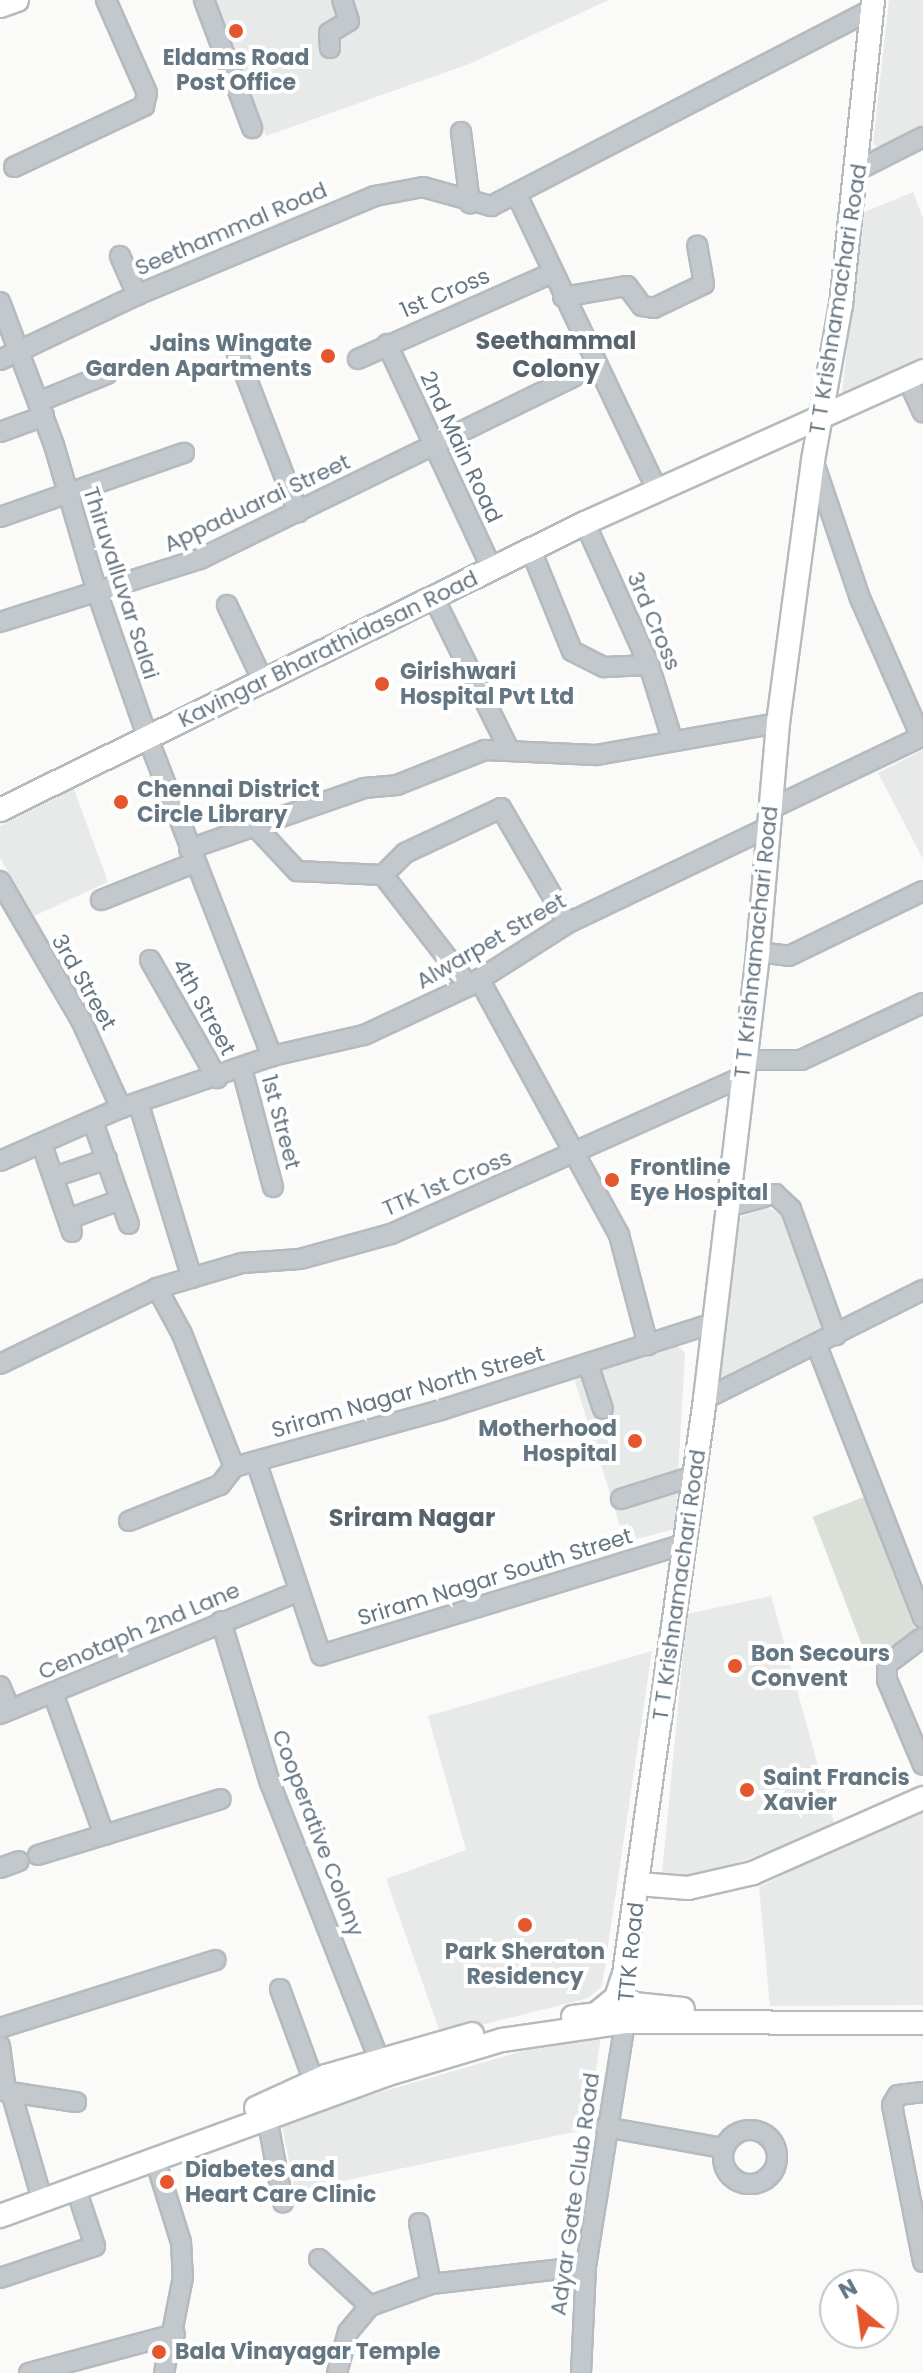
<!DOCTYPE html>
<html>
<head>
<meta charset="utf-8">
<style>
  body { margin:0 }
  #map { position:relative; width:923px; height:2373px; overflow:hidden; background:#fafaf8; font-family:Poppins,sans-serif }
  div>[style] { position:absolute }
  .built>* { inset:0; background:#e8e9e9 }
  .green>* { inset:0; background:#dadfd7; transform-origin:0 0 }
  .roads { filter:drop-shadow(2px 0 #b5babe) drop-shadow(-2px 0 #b5babe) drop-shadow(0 2px #b5babe) drop-shadow(0 -2px #b5babe) }
  .minor>* { height:18px; margin:-9px; padding:0 9px; transform-origin:9px; border-radius:9px; background:#c3c8cc }
  .minor>.ring { margin:-9px; padding:0; box-sizing:content-box; background:none; border:18px solid #c3c8cc; border-radius:50% }
  .major>* { height:22px; margin:-11px; padding:0 11px; transform-origin:11px; border-radius:11px; background:#fff }
  .dots>* { width:22px; height:22px; translate:-50% -50%; box-sizing:border-box; border:4px solid #fff; border-radius:50% }
  span { translate:-50% -50%; white-space:nowrap; text-align:center; line-height:1.15; -webkit-text-stroke:8px #fff; paint-order:stroke }
  .poi-label { font-size:22px; color:#657683; font-weight:700 }
  .right { translate:-100% -50%; text-align:right }
  .left { translate:0 -50%; text-align:left }
  .street-label { font-size:22px; color:#657683 }
  .neighbourhood-label { font-size:24px; color:#57646e; font-weight:700 }
  .north { position:absolute; left:819px; top:2269px; width:80px; height:80px; box-sizing:border-box; background:#fff; border:2px solid #c1c8cd; border-radius:50%; rotate:331deg; font-size:22px; font-weight:700; line-height:32px; text-align:center; color:#657683 }
  .north::after { content:''; display:block; margin:auto; width:28px; height:36px; background:#e4572e; clip-path:polygon(50% 0,100% 100%,50% 72%,0 100%) }
</style>
</head>
<body>
<div id="map">
  <div class="built">
    <i style="clip-path:polygon(212px 0,609px 0,469px 64px,266px 136px)"></i>
    <i style="clip-path:polygon(889px 0,923px 0,923px 128px,882px 149px,873px 144px)"></i>
    <i style="clip-path:polygon(913px 192px,923px 218px,923px 356px,842px 393px,862px 213px)"></i>
    <i style="clip-path:polygon(923px 750px,923px 859px,878px 773px)"></i>
    <i style="clip-path:polygon(74px 789px,108px 882px,34px 916px,0 858px,0 826px)"></i>
    <i style="clip-path:polygon(767px 1207px,781px 1215px,827px 1330px,713px 1386px,741px 1217px)"></i>
    <i style="clip-path:polygon(676px 1345px,685px 1352px,675px 1529px,625px 1542px,574px 1378px)"></i>
    <i style="clip-path:polygon(771px 1596px,835px 1827px,677px 1885px,662px 1874px,687px 1614px)"></i>
    <i style="clip-path:polygon(652px 1651px,602px 1986px,589px 1998px,441px 2035px,386px 1879px,466px 1850px,428px 1716px)"></i>
    <i style="clip-path:polygon(923px 1806px,923px 2005px,770px 2006px,759px 1887px)"></i>
    <i style="clip-path:polygon(602px 2028px,588px 2129px,295px 2191px,281px 2121px)"></i>
  </div>
  <div class="green">
    <i style="left:864px;top:1497px;width:148px;height:55px;rotate:69deg"></i>
  </div>
  <div class="roads">
    <div class="minor">
      <i style="left:204px;top:0;width:137px;rotate:69.4deg"></i>
      <i style="left:330px;top:48px;width:15px;rotate:-94deg"></i>
      <i style="left:329px;top:33px;width:23px;rotate:-31deg"></i>
      <i style="left:349px;top:21px;width:22px;rotate:-108deg"></i>
      <i style="left:461px;top:132px;width:72px;rotate:82.8deg"></i>
      <i style="left:14px;top:167px;width:144px;rotate:-25.1deg"></i>
      <i style="left:144px;top:106px;width:13px;rotate:-77deg"></i>
      <i style="left:147px;top:93px;width:102px;rotate:-113.8deg"></i>
      <i style="left:858px;top:170px;width:73px;rotate:-26.9deg"></i>
      <i style="left:517px;top:195px;width:327px;rotate:64.6deg"></i>
      <i style="left:120px;top:256px;width:43px;rotate:66.4deg"></i>
      <i style="left:563px;top:297px;width:65px;rotate:-9.8deg"></i>
      <i style="left:627px;top:286px;width:25px;rotate:53deg"></i>
      <i style="left:642px;top:306px;width:12px;rotate:9deg"></i>
      <i style="left:654px;top:308px;width:55px;rotate:-25.6deg"></i>
      <i style="left:704px;top:284px;width:39px;rotate:-100deg"></i>
      <i style="left:0;top:302px;width:153px;rotate:69.3deg"></i>
      <i style="left:54px;top:445px;width:156px;rotate:73.7deg"></i>
      <i style="left:98px;top:595px;width:149px;rotate:70.8deg"></i>
      <i style="left:147px;top:736px;width:344px;rotate:68.7deg"></i>
      <i style="left:387px;top:344px;width:248px;rotate:65deg"></i>
      <i style="left:236px;top:351px;width:173px;rotate:68.9deg"></i>
      <i style="left:358px;top:359px;width:212px;rotate:-23.9deg"></i>
      <i style="left:0;top:360px;width:152px;rotate:-25.4deg"></i>
      <i style="left:137px;top:295px;width:258px;rotate:-22.6deg"></i>
      <i style="left:375px;top:196px;width:49px;rotate:-10.6deg"></i>
      <i style="left:423px;top:187px;width:71px;rotate:15.6deg"></i>
      <i style="left:491px;top:206px;width:429px;rotate:-27.3deg"></i>
      <i style="left:907px;top:378px;width:38px;rotate:65deg"></i>
      <i style="left:38px;top:402px;width:74px;rotate:-22.1deg"></i>
      <i style="left:0;top:432px;width:47px;rotate:-20deg"></i>
      <i style="left:813px;top:460px;width:146px;rotate:71.2deg"></i>
      <i style="left:860px;top:598px;width:152px;rotate:66.3deg"></i>
      <i style="left:0;top:517px;width:195px;rotate:-19.2deg"></i>
      <i style="left:585px;top:523px;width:156px;rotate:65.7deg"></i>
      <i style="left:649px;top:665px;width:77px;rotate:72.7deg"></i>
      <i style="left:531px;top:550px;width:109px;rotate:67.9deg"></i>
      <i style="left:572px;top:651px;width:36px;rotate:27deg"></i>
      <i style="left:604px;top:667px;width:45px;rotate:-2.5deg"></i>
      <i style="left:434px;top:598px;width:167px;rotate:63.7deg"></i>
      <i style="left:227px;top:605px;width:84px;rotate:64.7deg"></i>
      <i style="left:0;top:622px;width:210px;rotate:-17.5deg"></i>
      <i style="left:200px;top:559px;width:441px;rotate:-26deg"></i>
      <i style="left:770px;top:809px;width:170px;rotate:-25.5deg"></i>
      <i style="left:255px;top:826px;width:62px;rotate:47deg"></i>
      <i style="left:297px;top:871px;width:86px;rotate:2.7deg"></i>
      <i style="left:383px;top:875px;width:140px;rotate:52.2deg"></i>
      <i style="left:189px;top:849px;width:185px;rotate:-19.2deg"></i>
      <i style="left:364px;top:788px;width:33px;rotate:-5deg"></i>
      <i style="left:397px;top:785px;width:95px;rotate:-21.7deg"></i>
      <i style="left:485px;top:750px;width:111px;rotate:2.6deg"></i>
      <i style="left:596px;top:755px;width:185px;rotate:-10deg"></i>
      <i style="left:383px;top:875px;width:31px;rotate:-45deg"></i>
      <i style="left:405px;top:853px;width:106px;rotate:-25.1deg"></i>
      <i style="left:501px;top:808px;width:133px;rotate:59.8deg"></i>
      <i style="left:0;top:881px;width:161px;rotate:59.8deg"></i>
      <i style="left:81px;top:1020px;width:97px;rotate:65.6deg"></i>
      <i style="left:101px;top:900px;width:100px;rotate:-21.7deg"></i>
      <i style="left:758px;top:952px;width:31px;rotate:7deg"></i>
      <i style="left:789px;top:956px;width:149px;rotate:-25.9deg"></i>
      <i style="left:150px;top:960px;width:136px;rotate:60.4deg"></i>
      <i style="left:479px;top:979px;width:292px;rotate:61.3deg"></i>
      <i style="left:619px;top:1235px;width:114px;rotate:75.2deg"></i>
      <i style="left:743px;top:1060px;width:58px"></i>
      <i style="left:801px;top:1060px;width:135px;rotate:-25deg"></i>
      <i style="left:242px;top:1069px;width:122px;rotate:75.3deg"></i>
      <i style="left:139px;top:1105px;width:181px;rotate:73deg"></i>
      <i style="left:93px;top:1122px;width:108px;rotate:70.6deg"></i>
      <i style="left:42px;top:1145px;width:92px;rotate:71deg"></i>
      <i style="left:0;top:1161px;width:132px;rotate:-23.7deg"></i>
      <i style="left:121px;top:1108px;width:160px;rotate:-19deg"></i>
      <i style="left:272px;top:1056px;width:94px;rotate:-12.9deg"></i>
      <i style="left:364px;top:1035px;width:116px;rotate:-25deg"></i>
      <i style="left:469px;top:986px;width:117px;rotate:-32.5deg"></i>
      <i style="left:568px;top:923px;width:221px;rotate:-25.5deg"></i>
      <i style="left:54px;top:1177px;width:56px;rotate:-18.8deg"></i>
      <i style="left:728px;top:1207px;width:49px;rotate:-15.5deg"></i>
      <i style="left:775px;top:1194px;width:22px;rotate:43deg"></i>
      <i style="left:791px;top:1209px;width:134px;rotate:70.3deg"></i>
      <i style="left:68px;top:1219px;width:55px;rotate:-20.1deg"></i>
      <i style="left:157px;top:1288px;width:52px;rotate:61.5deg"></i>
      <i style="left:182px;top:1334px;width:143px;rotate:68.6deg"></i>
      <i style="left:817px;top:1346px;width:292px;rotate:68.7deg"></i>
      <i style="left:0;top:1364px;width:174px;rotate:-25.8deg"></i>
      <i style="left:157px;top:1288px;width:89px;rotate:-16.4deg"></i>
      <i style="left:242px;top:1263px;width:58px;rotate:-3.9deg"></i>
      <i style="left:300px;top:1259px;width:94px;rotate:-15.4deg"></i>
      <i style="left:391px;top:1234px;width:385px;rotate:-24.1deg"></i>
      <i style="left:588px;top:1364px;width:47px;rotate:71.6deg"></i>
      <i style="left:705px;top:1399px;width:244px;rotate:-26.6deg"></i>
      <i style="left:256px;top:1461px;width:205px;rotate:71.5deg"></i>
      <i style="left:321px;top:1655px;width:379px;rotate:-17deg"></i>
      <i style="left:621px;top:1499px;width:77px;rotate:-17.5deg"></i>
      <i style="left:129px;top:1521px;width:98px;rotate:-21.6deg"></i>
      <i style="left:220px;top:1485px;width:23px;rotate:-52deg"></i>
      <i style="left:234px;top:1467px;width:215px;rotate:-15.4deg"></i>
      <i style="left:441px;top:1410px;width:282px;rotate:-17.7deg"></i>
      <i style="left:221px;top:1621px;width:169px;rotate:73.2deg"></i>
      <i style="left:270px;top:1783px;width:312px;rotate:68.5deg"></i>
      <i style="left:923px;top:1637px;width:45px;rotate:143.1deg"></i>
      <i style="left:887px;top:1664px;width:16px;rotate:90deg"></i>
      <i style="left:887px;top:1680px;width:92px;rotate:67deg"></i>
      <i style="left:0;top:1686px;width:25px;rotate:67deg"></i>
      <i style="left:53px;top:1693px;width:151px;rotate:70.2deg"></i>
      <i style="left:104px;top:1835px;width:122px;rotate:-17.1deg"></i>
      <i style="left:0;top:1714px;width:321px;rotate:-22.3deg"></i>
      <i style="left:38px;top:1855px;width:69px;rotate:-16.9deg"></i>
      <i style="left:0;top:1868px;width:20px;rotate:-20deg"></i>
      <i style="left:280px;top:1989px;width:99px;rotate:69.9deg"></i>
      <i style="left:0;top:2028px;width:226px;rotate:-17.5deg"></i>
      <i style="left:0;top:2046px;width:45px;rotate:82.4deg"></i>
      <i style="left:3px;top:2091px;width:74px;rotate:8.6deg"></i>
      <i style="left:11px;top:2092px;width:101px;rotate:73.9deg"></i>
      <i style="left:923px;top:2092px;width:25px;rotate:173deg"></i>
      <i style="left:898px;top:2095px;width:12px;rotate:121deg"></i>
      <i style="left:892px;top:2105px;width:160px;rotate:78.8deg"></i>
      <i style="left:267px;top:2118px;width:86px;rotate:79.2deg"></i>
      <i style="left:605px;top:2127px;width:120px;rotate:10.1deg"></i>
      <i class="ring" style="left:723px;top:2130px;width:36px;height:36px"></i>
      <i style="left:159px;top:2172px;width:73px;rotate:72.6deg"></i>
      <i style="left:181px;top:2242px;width:35px;rotate:87deg"></i>
      <i style="left:183px;top:2277px;width:98px;rotate:101.2deg"></i>
      <i style="left:419px;top:2223px;width:62px;rotate:78.9deg"></i>
      <i style="left:319px;top:2259px;width:69px;rotate:42.7deg"></i>
      <i style="left:0;top:2278px;width:100px;rotate:-18.6deg"></i>
      <i style="left:95px;top:2246px;width:60px;rotate:-108.4deg"></i>
      <i style="left:29px;top:2373px;width:151px;rotate:-15deg"></i>
      <i style="left:337px;top:2373px;width:42px;rotate:-75deg"></i>
      <i style="left:348px;top:2332px;width:34px;rotate:-50deg"></i>
      <i style="left:370px;top:2306px;width:65px;rotate:-19.8deg"></i>
      <i style="left:431px;top:2284px;width:156px;rotate:-6.6deg"></i>
      <i style="left:581px;top:2373px;width:107px;rotate:-87.3deg"></i>
      <i style="left:586px;top:2266px;width:247px;rotate:-80.9deg"></i>
    </div>
    <div class="major">
      <i style="left:0;top:6px;width:18px;rotate:-19deg"></i>
      <i style="left:0;top:810px;width:652px;rotate:-26.13deg"></i>
      <i style="left:585px;top:523px;width:371px;rotate:-24.2deg"></i>
      <i style="left:639px;top:1884px;width:49px;rotate:4.7deg"></i>
      <i style="left:688px;top:1888px;width:67px;rotate:-13deg"></i>
      <i style="left:753px;top:1873px;width:186px;rotate:-23.8deg"></i>
      <i style="left:624px;top:2003px;width:59px;rotate:5.8deg"></i>
      <i style="left:573px;top:2017px;width:23px;rotate:-7deg"></i>
      <i style="left:596px;top:2014px;width:26px;rotate:-39deg"></i>
      <i style="left:616px;top:1998px;width:20px;rotate:-72deg"></i>
      <i style="left:625px;top:2022px;width:48px;rotate:-91.2deg"></i>
      <i style="left:624px;top:1974px;width:581px;rotate:-81.98deg"></i>
      <i style="left:705px;top:1399px;width:450px;rotate:-83.2deg"></i>
      <i style="left:758px;top:952px;width:230px;rotate:-85deg"></i>
      <i style="left:778px;top:723px;width:265px;rotate:-82.4deg"></i>
      <i style="left:813px;top:460px;width:158px;rotate:-79.8deg"></i>
      <i style="left:841px;top:305px;width:307px;rotate:-84deg"></i>
      <i style="left:256px;top:2108px;width:77px;rotate:-24.6deg"></i>
      <i style="left:326px;top:2076px;width:152px;rotate:-16deg"></i>
      <i style="left:0;top:2216px;width:410px;rotate:-20.1deg"></i>
      <i style="left:385px;top:2075px;width:122px;rotate:-16.7deg"></i>
      <i style="left:502px;top:2040px;width:124px;rotate:-8.3deg"></i>
      <i style="left:625px;top:2022px;width:298px;rotate:0.2deg"></i>
    </div>
  </div>
  <div class="dots">
    <i style="left:236px;top:31px;background:#e4572e"></i>
    <i style="left:328px;top:356px;background:#e4572e"></i>
    <i style="left:382px;top:684px;background:#e4572e"></i>
    <i style="left:121px;top:802px;background:#e4572e"></i>
    <i style="left:612px;top:1180px;background:#e4572e"></i>
    <i style="left:635px;top:1441px;background:#e4572e"></i>
    <i style="left:735px;top:1666px;background:#e4572e"></i>
    <i style="left:747px;top:1790px;background:#e4572e"></i>
    <i style="left:525px;top:1925px;background:#e4572e"></i>
    <i style="left:167px;top:2182px;background:#e4572e"></i>
    <i style="left:159px;top:2352px;background:#e4572e"></i>
  </div>
  <div class="poi-label">
    <span style="left:236px;top:70px">Eldams Road<br>Post Office</span>
    <span class="right" style="left:312px;top:356px">Jains Wingate<br>Garden Apartments</span>
    <span class="left" style="left:400px;top:684px">Girishwari<br>Hospital Pvt Ltd</span>
    <span class="left" style="left:137px;top:802px">Chennai District<br>Circle Library</span>
    <span class="left" style="left:630px;top:1180px">Frontline<br>Eye Hospital</span>
    <span class="right" style="left:617px;top:1441px">Motherhood<br>Hospital</span>
    <span class="left" style="left:751px;top:1666px">Bon Secours<br>Convent</span>
    <span class="left" style="left:763px;top:1790px">Saint Francis<br>Xavier</span>
    <span style="left:525px;top:1964px">Park Sheraton<br>Residency</span>
    <span class="left" style="left:185px;top:2182px">Diabetes and<br>Heart Care Clinic</span>
    <span class="left" style="left:175px;top:2352px">Bala Vinayagar Temple</span>
  </div>
  <div class="street-label">
    <span style="left:231px;top:229px;rotate:-23deg">Seethammal Road</span>
    <span style="left:445px;top:293px;rotate:-23deg">1st Cross</span>
    <span style="left:838px;top:299px;rotate:-81deg">T T Krishnamachari Road</span>
    <span style="left:461px;top:447px;rotate:65deg">2nd Main Road</span>
    <span style="left:257px;top:503px;rotate:-25deg">Appaduarai Street</span>
    <span style="left:121px;top:583px;rotate:72deg">Thiruvalluvar Salai</span>
    <span style="left:654px;top:621px;rotate:67deg">3rd Cross</span>
    <span style="left:328px;top:649px;rotate:-26deg">Kavingar Bharathidasan Road</span>
    <span style="left:491px;top:941px;rotate:-30deg">Alwarpet Street</span>
    <span style="left:756px;top:942px;rotate:-84deg">T T Krishnamachari Road</span>
    <span style="left:84px;top:982px;rotate:60deg">3rd Street</span>
    <span style="left:204px;top:1007px;rotate:61deg">4th Street</span>
    <span style="left:281px;top:1122px;rotate:75deg">1st Street</span>
    <span style="left:447px;top:1183px;rotate:-23deg">TTK 1st Cross</span>
    <span style="left:408px;top:1392px;rotate:-16deg">Sriram Nagar North Street</span>
    <span style="left:495px;top:1577px;rotate:-17deg">Sriram Nagar South Street</span>
    <span style="left:679px;top:1585px;rotate:-82deg">T T Krishnamachari Road</span>
    <span style="left:139px;top:1631px;rotate:-23deg">Cenotaph 2nd Lane</span>
    <span style="left:318px;top:1833px;rotate:69deg">Cooperative Colony</span>
    <span style="left:631px;top:1952px;rotate:-84deg">TTK Road</span>
    <span style="left:575px;top:2194px;rotate:-82deg">Adyar Gate Club Road</span>
  </div>
  <div class="neighbourhood-label">
    <span style="left:556px;top:355px">Seethammal<br>Colony</span>
    <span style="left:412px;top:1518px">Sriram Nagar</span>
  </div>
  <div class="north">N</div>
</div>
</body>
</html>
